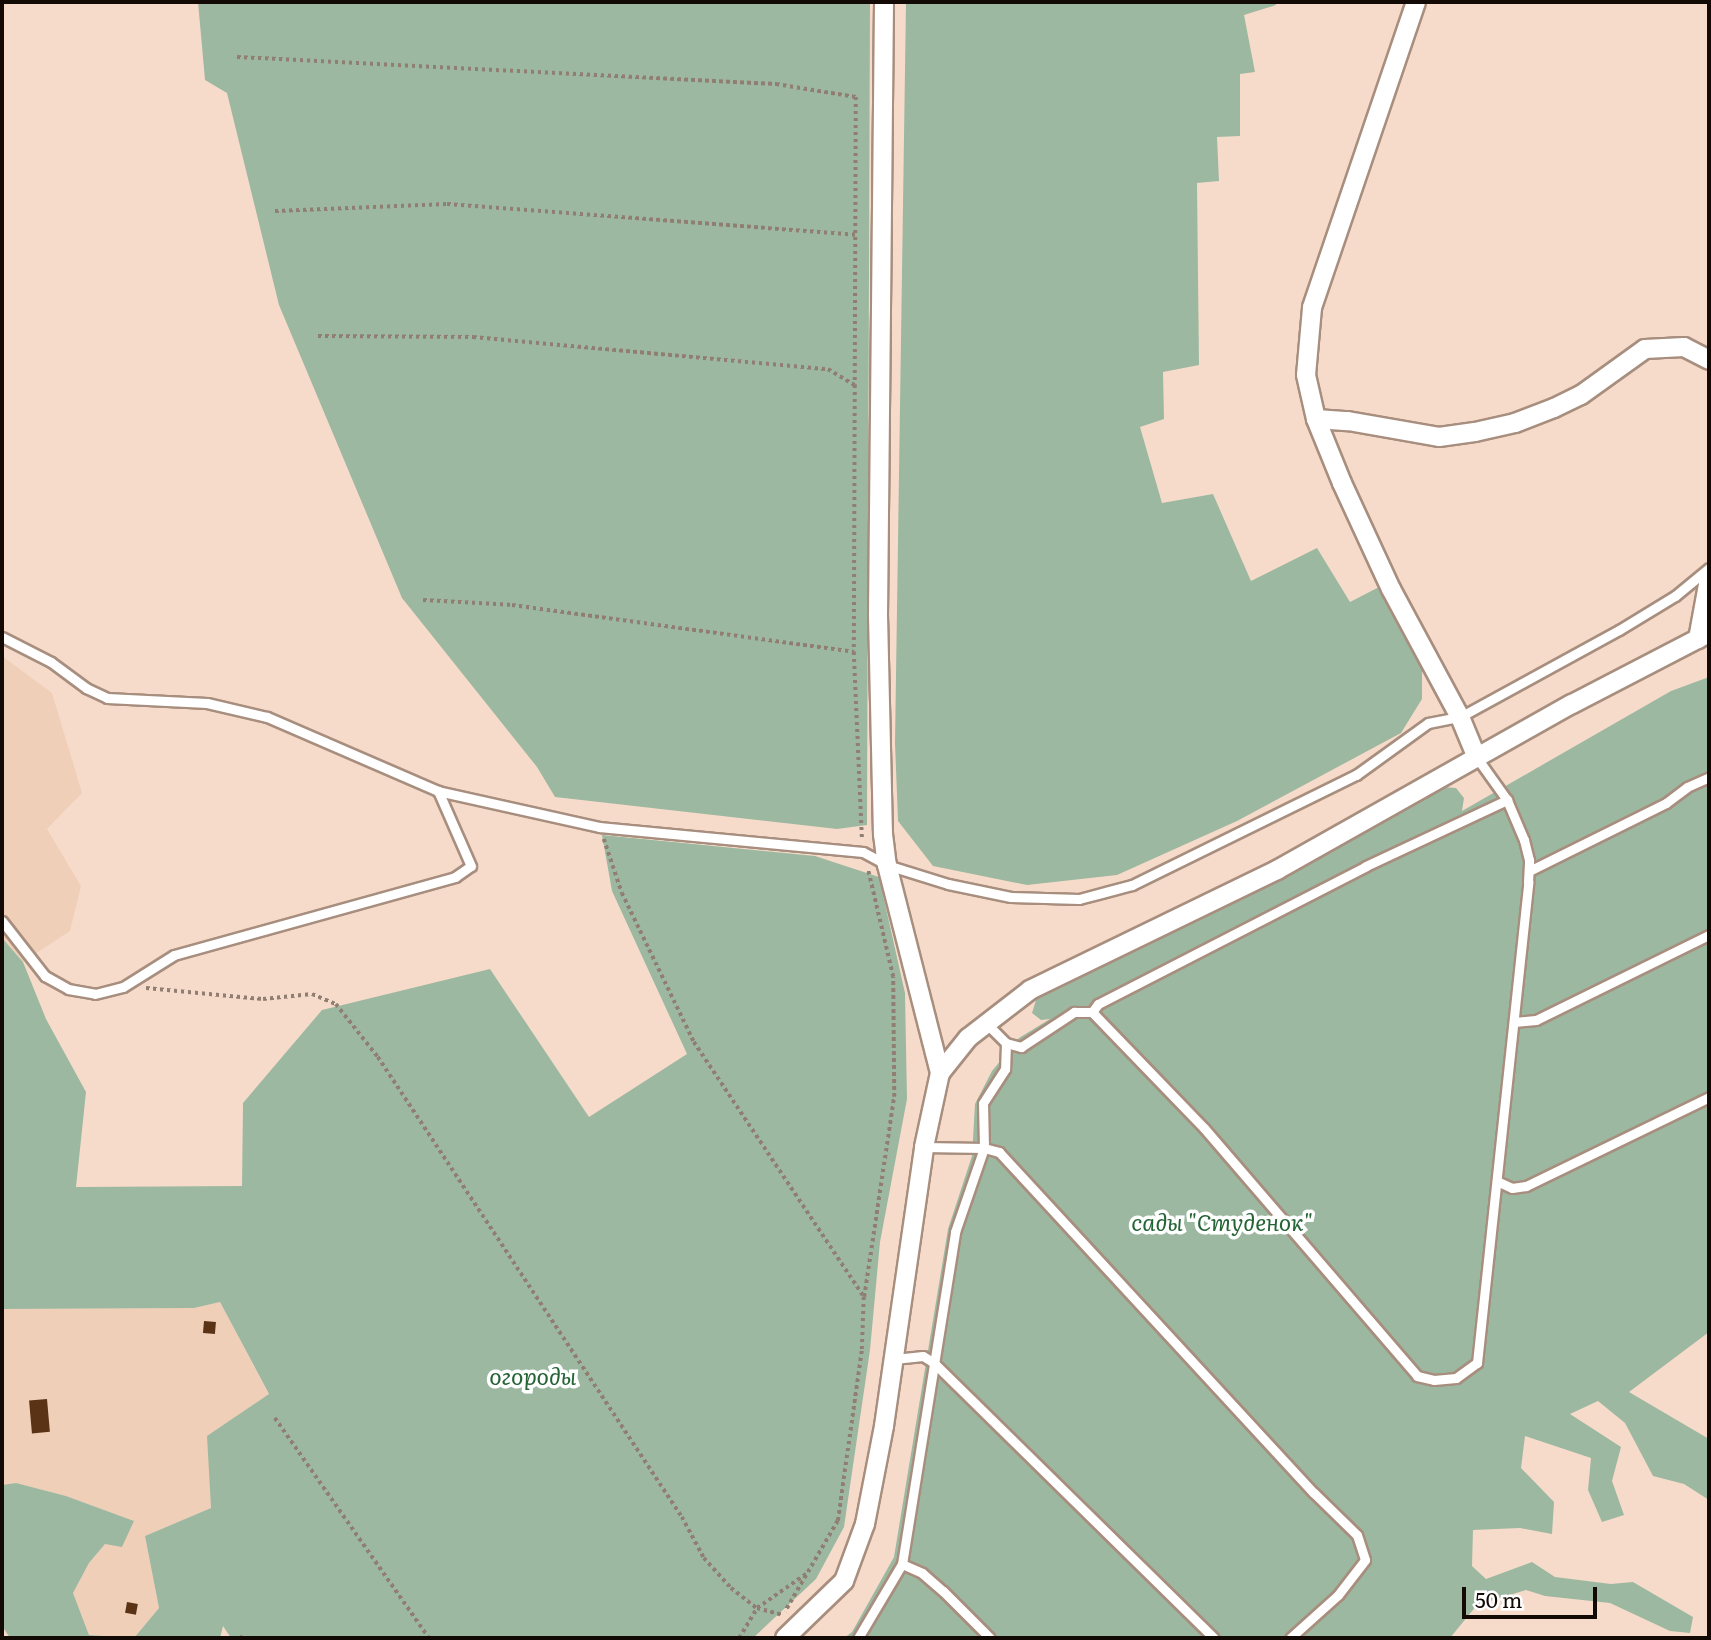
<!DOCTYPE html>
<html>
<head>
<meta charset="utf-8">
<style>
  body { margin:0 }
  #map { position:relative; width:1711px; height:1640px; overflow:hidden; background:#f7dbca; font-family:Literata,serif }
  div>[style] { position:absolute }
  .built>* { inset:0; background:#f0cfb9 }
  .green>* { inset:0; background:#9db8a1 }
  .building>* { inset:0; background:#5a3317; transform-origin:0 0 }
  .path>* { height:3.5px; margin-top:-1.75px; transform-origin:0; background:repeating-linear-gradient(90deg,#917e72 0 3.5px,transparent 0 7px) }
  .roads { filter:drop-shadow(2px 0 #a78e7e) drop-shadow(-2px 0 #a78e7e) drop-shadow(0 2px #a78e7e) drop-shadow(0 -2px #a78e7e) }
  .service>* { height:9px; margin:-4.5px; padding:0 4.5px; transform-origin:4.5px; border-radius:4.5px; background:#fff }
  .minor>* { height:18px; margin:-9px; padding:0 9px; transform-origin:9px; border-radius:9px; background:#fff }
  span { translate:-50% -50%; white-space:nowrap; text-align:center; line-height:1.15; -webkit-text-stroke:7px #fff; paint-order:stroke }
  .park-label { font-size:23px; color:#256435; font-style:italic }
  .frame { position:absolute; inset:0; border:4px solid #130a05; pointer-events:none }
  .scale { position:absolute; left:1462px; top:1587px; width:135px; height:32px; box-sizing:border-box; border:4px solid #130a05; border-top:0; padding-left:9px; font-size:21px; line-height:24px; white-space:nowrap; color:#130a05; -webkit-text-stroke:5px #fff; paint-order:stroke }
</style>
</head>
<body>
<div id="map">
  <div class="built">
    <i style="clip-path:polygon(2px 656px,52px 693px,82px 793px,47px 829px,81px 886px,70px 931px,23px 962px,2px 938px)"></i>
    <i style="clip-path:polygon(220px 1302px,269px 1395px,208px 1436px,211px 1508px,145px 1536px,159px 1608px,134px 1638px,89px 1635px,73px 1593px,89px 1563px,105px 1544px,134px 1521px,66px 1496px,16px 1483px,2px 1485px,2px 1309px,194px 1308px)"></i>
  </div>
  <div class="green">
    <i style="clip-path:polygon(198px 2px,870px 2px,867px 825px,837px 829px,555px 797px,537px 767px,402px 598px,279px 305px,227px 93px,205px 80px)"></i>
    <i style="clip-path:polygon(906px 2px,1275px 2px,1276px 5px,1244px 15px,1255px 72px,1240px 74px,1240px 136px,1217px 137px,1219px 181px,1197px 183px,1199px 365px,1163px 372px,1164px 419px,1140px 427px,1162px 503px,1213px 494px,1251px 581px,1317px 548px,1350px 602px,1381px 586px,1422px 668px,1422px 699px,1401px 733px,1237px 821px,1117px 875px,1027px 885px,933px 866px,898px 821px,895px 743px)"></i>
    <i style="clip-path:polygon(1709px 677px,1709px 1332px,1629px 1392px,1709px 1439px,1709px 1500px,1684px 1484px,1653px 1476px,1625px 1423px,1598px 1401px,1570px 1414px,1621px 1447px,1612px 1481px,1624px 1515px,1602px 1522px,1588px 1490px,1591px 1458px,1525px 1436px,1521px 1468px,1554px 1502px,1552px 1534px,1520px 1528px,1473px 1530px,1472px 1566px,1486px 1579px,1532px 1562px,1555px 1577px,1611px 1584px,1633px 1582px,1693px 1617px,1690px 1633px,1670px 1631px,1610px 1603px,1545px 1596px,1526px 1590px,1477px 1605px,1450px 1638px,844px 1638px,852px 1632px,894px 1557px,948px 1229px,972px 1156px,975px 1104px,992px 1071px,1019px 1038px,1050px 1019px,1041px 1020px,1032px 1013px,1037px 997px,1158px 938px,1443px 787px,1456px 788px,1464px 798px,1462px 811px,1671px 691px)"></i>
    <i style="clip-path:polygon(602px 835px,815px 856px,879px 877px,905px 993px,907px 1099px,880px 1242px,870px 1350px,844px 1527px,816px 1579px,753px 1638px,231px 1638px,223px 1626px,220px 1638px,10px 1638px,2px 1626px,2px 1485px,16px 1483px,66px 1496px,134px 1521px,122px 1547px,105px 1544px,89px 1563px,73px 1593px,89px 1635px,134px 1638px,159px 1608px,145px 1536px,211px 1508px,207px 1436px,269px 1394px,220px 1302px,194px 1308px,2px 1309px,2px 938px,23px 962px,46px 1019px,86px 1092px,76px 1187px,242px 1186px,243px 1103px,322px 1010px,490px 969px,589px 1117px,687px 1054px,612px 891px)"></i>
  </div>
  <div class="building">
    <i style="left:204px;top:1321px;width:12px;height:12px;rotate:5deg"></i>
    <i style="left:47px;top:1399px;width:33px;height:18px;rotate:85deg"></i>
    <i style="left:127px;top:1602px;width:11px;height:11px;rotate:10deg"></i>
  </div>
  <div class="path">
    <i style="left:237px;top:57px;width:540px;rotate:2.87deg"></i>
    <i style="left:776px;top:84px;width:81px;rotate:9.2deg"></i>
    <i style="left:856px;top:97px;width:288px;rotate:90.2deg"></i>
    <i style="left:275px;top:211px;width:172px;rotate:-2.3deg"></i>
    <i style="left:447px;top:204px;width:410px;rotate:4.3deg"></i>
    <i style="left:318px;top:336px;width:155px;rotate:0.4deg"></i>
    <i style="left:473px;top:337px;width:356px;rotate:5.2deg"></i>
    <i style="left:828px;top:369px;width:31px;rotate:31deg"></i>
    <i style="left:855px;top:385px;width:267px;rotate:90.2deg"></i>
    <i style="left:423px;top:600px;width:89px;rotate:3.2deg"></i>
    <i style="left:512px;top:605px;width:345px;rotate:7.8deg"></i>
    <i style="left:854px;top:652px;width:186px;rotate:87.5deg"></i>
    <i style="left:604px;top:839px;width:57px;rotate:71.6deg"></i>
    <i style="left:622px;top:893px;width:165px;rotate:64.2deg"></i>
    <i style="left:694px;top:1042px;width:306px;rotate:56.3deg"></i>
    <i style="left:864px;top:1297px;width:54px;rotate:92.1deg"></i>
    <i style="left:862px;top:1351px;width:172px;rotate:98deg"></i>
    <i style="left:838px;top:1521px;width:105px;rotate:120.2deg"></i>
    <i style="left:146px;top:988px;width:118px;rotate:5.4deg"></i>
    <i style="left:263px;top:999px;width:49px;rotate:-5.8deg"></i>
    <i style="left:312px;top:994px;width:26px;rotate:23deg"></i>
    <i style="left:336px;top:1004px;width:68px;rotate:51.6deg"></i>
    <i style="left:378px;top:1057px;width:551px;rotate:56.54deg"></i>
    <i style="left:682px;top:1517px;width:47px;rotate:61.8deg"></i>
    <i style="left:704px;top:1558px;width:40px;rotate:48deg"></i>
    <i style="left:731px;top:1588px;width:33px;rotate:38deg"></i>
    <i style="left:757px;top:1608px;width:27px;rotate:15deg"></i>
    <i style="left:864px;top:1297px;width:202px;rotate:-81.5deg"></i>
    <i style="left:894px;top:1097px;width:120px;rotate:-90.5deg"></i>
    <i style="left:893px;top:977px;width:110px;rotate:-103.2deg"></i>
    <i style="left:275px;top:1418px;width:269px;rotate:55deg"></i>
    <i style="left:240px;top:1636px;width:3px;rotate:45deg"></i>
    <i style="left:739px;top:1638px;width:35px;rotate:-59deg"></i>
    <i style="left:757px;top:1608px;width:60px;rotate:-34.8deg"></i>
  </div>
  <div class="roads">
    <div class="service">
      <i style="left:2px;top:637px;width:55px;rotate:27deg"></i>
      <i style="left:51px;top:662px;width:44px;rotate:36.6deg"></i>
      <i style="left:86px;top:688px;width:23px;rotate:25deg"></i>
      <i style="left:107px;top:698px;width:100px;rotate:2.9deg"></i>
      <i style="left:207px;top:703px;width:62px;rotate:13.1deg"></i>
      <i style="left:267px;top:717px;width:186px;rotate:23.4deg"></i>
      <i style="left:438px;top:791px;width:165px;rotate:12.6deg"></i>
      <i style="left:599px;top:827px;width:265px;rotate:5.4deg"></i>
      <i style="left:863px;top:852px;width:27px;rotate:28deg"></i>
      <i style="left:887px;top:865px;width:64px;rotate:17.3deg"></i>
      <i style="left:948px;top:884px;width:64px;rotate:11.7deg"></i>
      <i style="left:1011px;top:897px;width:68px;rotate:1.7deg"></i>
      <i style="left:1079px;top:899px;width:55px;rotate:-14.8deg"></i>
      <i style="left:1132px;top:885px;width:250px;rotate:-26.2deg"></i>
      <i style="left:1356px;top:775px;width:89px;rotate:-35.8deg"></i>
      <i style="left:1428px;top:723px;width:33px;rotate:-11deg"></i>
      <i style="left:1460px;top:717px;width:181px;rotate:-28.7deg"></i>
      <i style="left:1619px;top:630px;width:66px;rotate:-31.3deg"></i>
      <i style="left:1675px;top:596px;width:44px;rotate:-39.5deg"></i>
      <i style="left:1529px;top:871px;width:153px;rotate:-26.4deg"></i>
      <i style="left:1666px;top:803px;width:26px;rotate:-37deg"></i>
      <i style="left:1687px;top:787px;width:24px;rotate:-24deg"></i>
      <i style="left:2px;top:921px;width:70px;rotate:52deg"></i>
      <i style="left:45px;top:976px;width:26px;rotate:29deg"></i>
      <i style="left:68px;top:989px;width:27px;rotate:10deg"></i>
      <i style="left:95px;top:994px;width:29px;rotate:-14deg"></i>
      <i style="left:123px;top:987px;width:60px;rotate:-32.1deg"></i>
      <i style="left:174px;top:955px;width:292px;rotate:-15.5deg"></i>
      <i style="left:455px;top:877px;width:19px;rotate:-35deg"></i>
      <i style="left:471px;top:866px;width:82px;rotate:-113.7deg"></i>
      <i style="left:1092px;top:1012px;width:10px;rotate:-53deg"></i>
      <i style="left:1098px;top:1004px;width:301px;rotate:-27.2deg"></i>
      <i style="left:1366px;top:866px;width:156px;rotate:-25.1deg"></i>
      <i style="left:1514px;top:1022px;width:22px;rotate:-5deg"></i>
      <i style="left:1536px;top:1020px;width:193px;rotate:-26.2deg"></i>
      <i style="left:987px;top:1024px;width:27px;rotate:45deg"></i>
      <i style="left:1006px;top:1043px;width:16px;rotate:15deg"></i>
      <i style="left:1021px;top:1047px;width:64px;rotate:-33.4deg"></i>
      <i style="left:1074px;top:1012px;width:18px"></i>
      <i style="left:1092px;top:1012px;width:161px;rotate:46deg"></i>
      <i style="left:1204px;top:1128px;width:327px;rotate:49.3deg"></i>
      <i style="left:1417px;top:1376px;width:17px;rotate:13deg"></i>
      <i style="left:1434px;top:1380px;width:22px;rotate:-5deg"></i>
      <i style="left:1456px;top:1378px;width:26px;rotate:-36deg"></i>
      <i style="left:1477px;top:1363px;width:484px;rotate:-83.9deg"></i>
      <i style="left:1528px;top:882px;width:22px;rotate:-87deg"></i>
      <i style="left:1529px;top:860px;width:21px;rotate:-104deg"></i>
      <i style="left:1524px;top:840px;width:43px;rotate:-113deg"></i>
      <i style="left:1507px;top:800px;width:52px;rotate:-125.5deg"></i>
      <i style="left:1006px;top:1043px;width:26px;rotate:92deg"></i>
      <i style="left:1005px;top:1069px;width:40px;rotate:122.9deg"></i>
      <i style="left:983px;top:1103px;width:45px;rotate:88.7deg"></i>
      <i style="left:984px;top:1148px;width:16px;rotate:15deg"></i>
      <i style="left:999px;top:1152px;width:464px;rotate:47.3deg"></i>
      <i style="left:1314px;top:1493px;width:60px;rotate:44.3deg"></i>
      <i style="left:1357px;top:1535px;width:26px;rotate:72deg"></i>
      <i style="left:1365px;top:1560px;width:44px;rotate:127.6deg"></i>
      <i style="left:1338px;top:1595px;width:64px;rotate:138.1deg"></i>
      <i style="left:1499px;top:1182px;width:14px;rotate:25deg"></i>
      <i style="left:1512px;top:1188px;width:14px;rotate:-8deg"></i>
      <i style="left:1526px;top:1186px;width:203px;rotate:-25.9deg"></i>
      <i style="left:894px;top:1359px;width:29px;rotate:-6deg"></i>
      <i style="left:923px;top:1356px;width:13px;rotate:32deg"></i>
      <i style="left:934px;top:1363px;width:392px;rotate:44.5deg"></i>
      <i style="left:902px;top:1564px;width:22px;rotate:24deg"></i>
      <i style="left:922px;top:1573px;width:28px;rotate:41deg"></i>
      <i style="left:943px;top:1591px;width:66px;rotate:45deg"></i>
      <i style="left:858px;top:1638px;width:86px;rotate:-59.3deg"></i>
      <i style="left:902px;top:1564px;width:336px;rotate:-80.9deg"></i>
      <i style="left:955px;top:1232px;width:89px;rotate:-71deg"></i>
      <i style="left:984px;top:1148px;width:60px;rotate:-179deg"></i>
    </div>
    <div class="minor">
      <i style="left:884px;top:2px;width:613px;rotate:90.56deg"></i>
      <i style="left:878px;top:615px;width:219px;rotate:88.7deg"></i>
      <i style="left:883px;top:834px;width:31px;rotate:83deg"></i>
      <i style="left:887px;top:865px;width:215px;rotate:75.7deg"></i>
      <i style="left:1416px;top:2px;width:323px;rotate:108.8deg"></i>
      <i style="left:1312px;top:308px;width:67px;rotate:95.1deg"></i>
      <i style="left:1306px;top:375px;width:45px;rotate:77.2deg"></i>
      <i style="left:1316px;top:419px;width:69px;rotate:67.9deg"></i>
      <i style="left:1342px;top:483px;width:117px;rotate:65.2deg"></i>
      <i style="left:1391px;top:589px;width:145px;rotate:61.7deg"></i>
      <i style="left:1460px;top:717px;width:44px;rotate:67.5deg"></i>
      <i style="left:1316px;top:419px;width:32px;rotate:4deg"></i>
      <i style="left:1348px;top:421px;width:92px;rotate:10deg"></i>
      <i style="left:1439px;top:437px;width:36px;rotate:-8deg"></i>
      <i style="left:1475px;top:432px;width:41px;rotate:-12.7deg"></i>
      <i style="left:1515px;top:423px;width:42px;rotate:-21deg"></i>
      <i style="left:1554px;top:408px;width:30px;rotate:-26deg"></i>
      <i style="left:1581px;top:395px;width:79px;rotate:-35.7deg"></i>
      <i style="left:1645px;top:349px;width:39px;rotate:-3deg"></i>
      <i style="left:1684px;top:347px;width:28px;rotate:27deg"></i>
      <i style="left:1698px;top:639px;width:61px;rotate:-79.6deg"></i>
      <i style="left:785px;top:1638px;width:82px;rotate:-44deg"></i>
      <i style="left:844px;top:1581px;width:61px;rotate:-69.8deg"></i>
      <i style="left:865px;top:1524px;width:100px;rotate:-79deg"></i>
      <i style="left:884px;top:1426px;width:282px;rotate:-81.8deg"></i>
      <i style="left:924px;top:1147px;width:76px;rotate:-77.8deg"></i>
      <i style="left:940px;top:1073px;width:45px;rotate:-51.3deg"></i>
      <i style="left:968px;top:1038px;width:78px;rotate:-37.7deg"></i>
      <i style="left:1030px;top:990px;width:275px;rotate:-25.9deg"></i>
      <i style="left:1277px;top:870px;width:338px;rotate:-29.4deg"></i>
      <i style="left:1572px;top:704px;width:154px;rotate:-27.4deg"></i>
    </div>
  </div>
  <div class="park-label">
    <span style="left:1222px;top:1221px">сады "Студенок"</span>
    <span style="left:533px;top:1375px">огороды</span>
  </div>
  <div class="frame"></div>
  <div class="scale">50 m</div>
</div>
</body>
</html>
